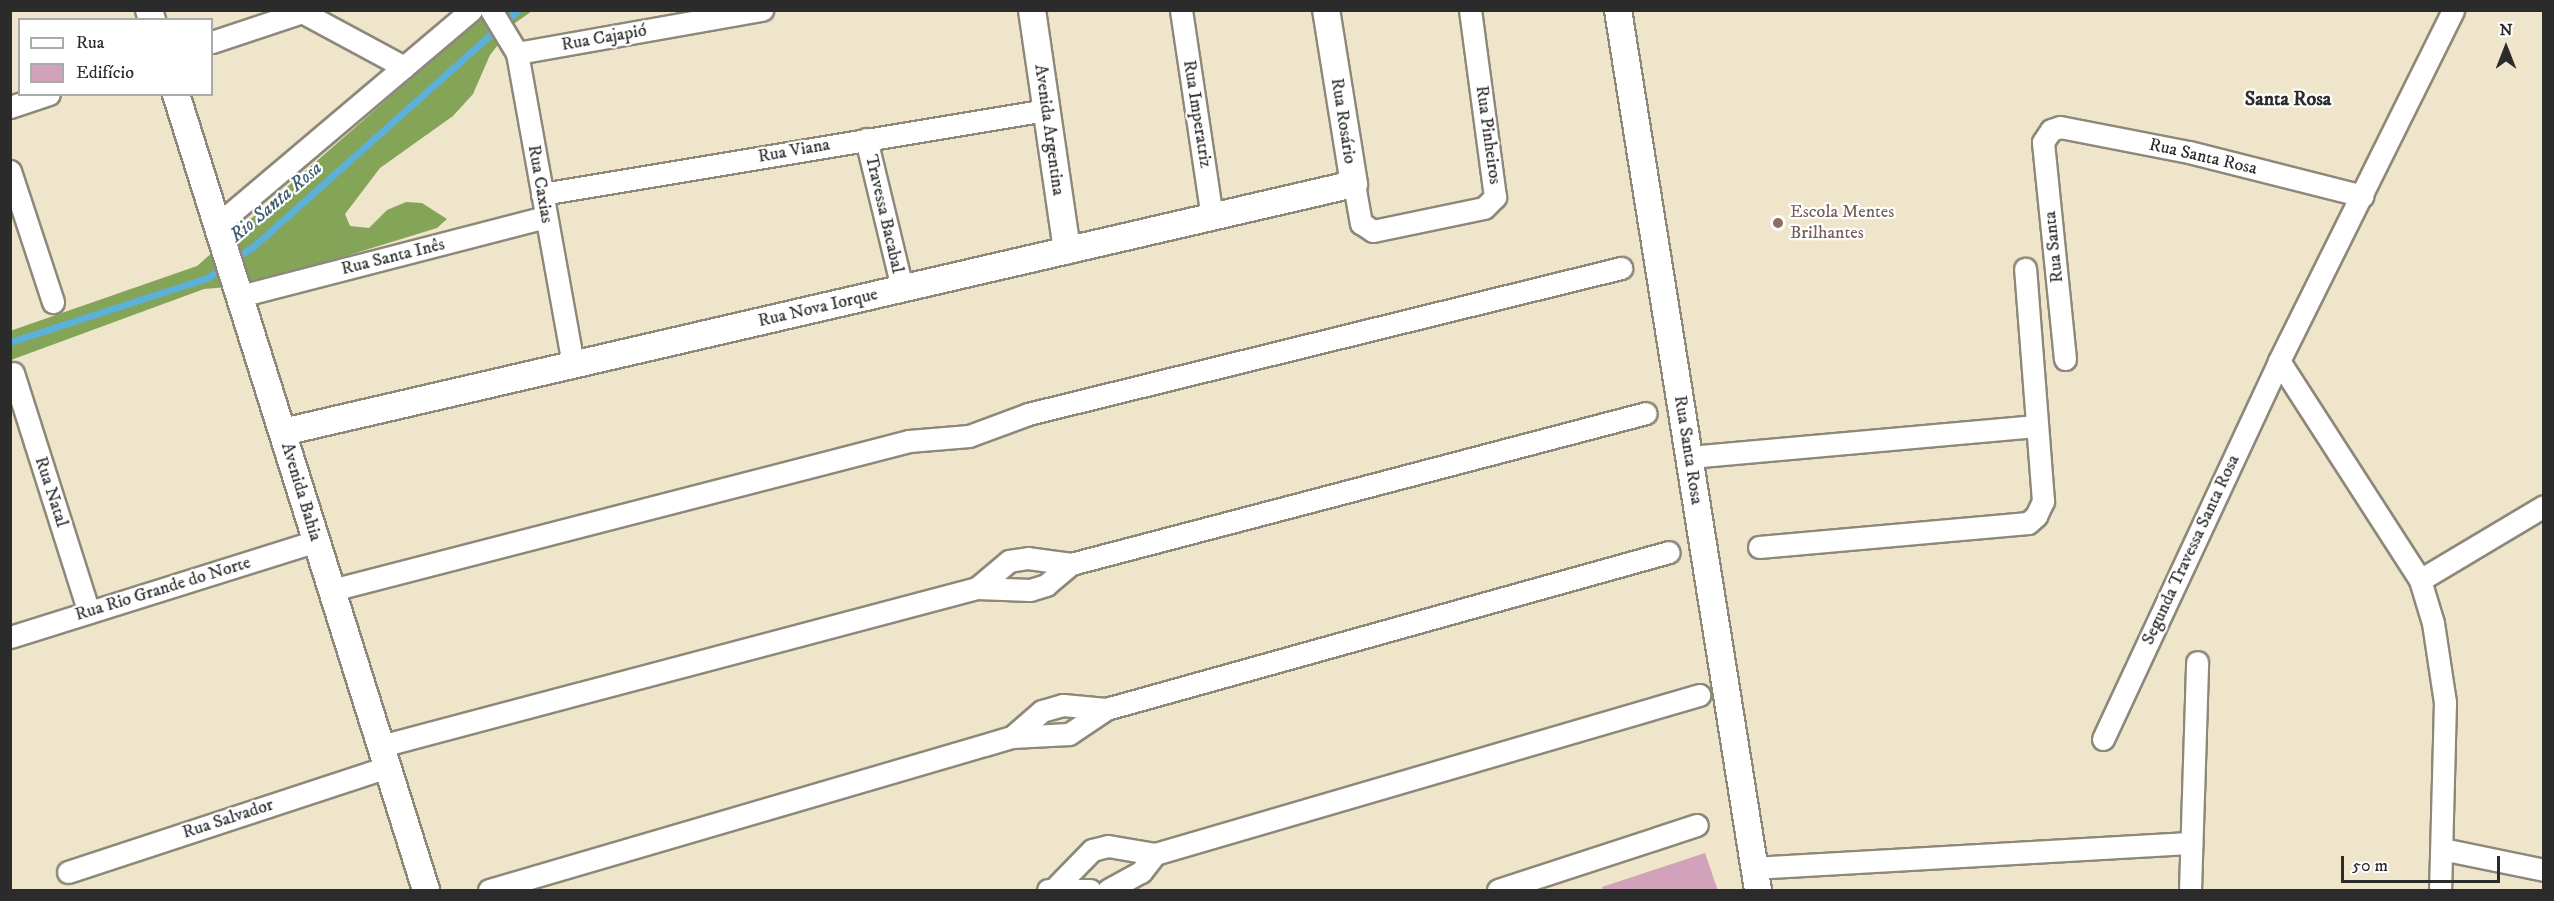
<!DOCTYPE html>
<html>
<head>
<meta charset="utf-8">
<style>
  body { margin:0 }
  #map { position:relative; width:2554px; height:901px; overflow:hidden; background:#efe5ca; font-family:"IM FELL DW Pica",serif }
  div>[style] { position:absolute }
  .forest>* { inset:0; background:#84a458 }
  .stream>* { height:7px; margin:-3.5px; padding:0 3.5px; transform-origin:3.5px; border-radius:3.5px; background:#5db0d8 }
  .building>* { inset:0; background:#d2a1ba }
  .roads { filter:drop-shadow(2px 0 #8d887a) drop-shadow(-2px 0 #8d887a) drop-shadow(0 2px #8d887a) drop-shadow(0 -2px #8d887a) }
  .minor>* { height:21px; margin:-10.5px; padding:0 10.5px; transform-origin:10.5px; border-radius:10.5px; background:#fff }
  .tertiary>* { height:26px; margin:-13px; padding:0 13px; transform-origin:13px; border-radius:13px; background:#fff }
  .dots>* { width:16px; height:16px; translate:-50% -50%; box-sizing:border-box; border:3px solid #fff; border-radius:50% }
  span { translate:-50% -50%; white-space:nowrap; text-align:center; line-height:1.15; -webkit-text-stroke:4.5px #fff; paint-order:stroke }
  .street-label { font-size:18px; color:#2b2b2b }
  .education-label { font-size:18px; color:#785e54 }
  .left { translate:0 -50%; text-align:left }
  .neighbourhood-label { font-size:20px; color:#2b2b2b; font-weight:700 }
  .water-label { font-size:20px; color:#3f6070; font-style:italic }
  .frame { position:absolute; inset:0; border:12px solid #2b2b2b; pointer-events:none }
  .legend { position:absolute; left:18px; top:18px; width:195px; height:78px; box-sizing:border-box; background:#fff; border:2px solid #aaa; margin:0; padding:8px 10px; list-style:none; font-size:18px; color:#2b2b2b }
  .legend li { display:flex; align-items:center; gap:12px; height:30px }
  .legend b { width:30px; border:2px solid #aaa }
  .north { position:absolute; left:2476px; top:18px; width:60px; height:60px; -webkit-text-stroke:4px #fff; paint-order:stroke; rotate:0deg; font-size:16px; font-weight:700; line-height:24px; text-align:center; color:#2b2b2b }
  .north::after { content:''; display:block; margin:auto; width:21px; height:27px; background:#2b2b2b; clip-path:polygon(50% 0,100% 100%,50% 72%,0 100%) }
  .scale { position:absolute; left:2341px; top:856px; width:159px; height:27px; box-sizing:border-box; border:3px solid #2b2b2b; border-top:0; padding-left:8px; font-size:18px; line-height:21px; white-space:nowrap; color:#2b2b2b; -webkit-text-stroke:4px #fff; paint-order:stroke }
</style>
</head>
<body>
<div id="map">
  <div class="forest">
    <i style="clip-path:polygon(488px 11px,532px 11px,515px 23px,490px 55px,473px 94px,453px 116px,380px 168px,345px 214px,350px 226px,369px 228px,387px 210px,406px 202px,422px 203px,447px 219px,437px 228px,252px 285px,204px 289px,11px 360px,10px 331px,197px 266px)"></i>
  </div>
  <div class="stream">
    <i style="left:234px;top:259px;width:24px;rotate:-33deg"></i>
    <i style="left:254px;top:246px;width:354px;rotate:-41.8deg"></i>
    <i style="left:10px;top:342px;width:207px;rotate:-18deg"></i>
    <i style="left:207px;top:278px;width:22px;rotate:-34deg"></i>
  </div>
  <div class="building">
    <i style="clip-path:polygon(1705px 853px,1718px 891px,1602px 891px,1602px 887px)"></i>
  </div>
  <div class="roads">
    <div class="minor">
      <i style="left:491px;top:10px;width:50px;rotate:58.8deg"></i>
      <i style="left:517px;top:53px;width:317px;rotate:79.8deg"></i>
      <i style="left:1181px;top:10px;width:209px;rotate:81.5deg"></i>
      <i style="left:302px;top:12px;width:116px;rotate:28.3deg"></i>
      <i style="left:212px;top:42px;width:95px;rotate:-18.4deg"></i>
      <i style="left:517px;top:53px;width:249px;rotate:-10deg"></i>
      <i style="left:10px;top:107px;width:41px;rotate:-18.4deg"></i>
      <i style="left:866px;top:139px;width:153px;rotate:76.4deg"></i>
      <i style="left:10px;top:171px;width:138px;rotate:71.8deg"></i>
      <i style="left:1354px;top:184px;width:40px;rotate:80deg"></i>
      <i style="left:1361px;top:223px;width:14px;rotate:34deg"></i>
      <i style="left:1373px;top:231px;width:113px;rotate:-11.7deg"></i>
      <i style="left:1484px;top:208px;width:16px;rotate:-45deg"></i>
      <i style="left:1495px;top:197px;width:189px;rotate:-97.6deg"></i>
      <i style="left:542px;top:194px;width:511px;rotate:-9.46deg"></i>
      <i style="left:217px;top:225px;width:333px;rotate:-40.2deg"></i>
      <i style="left:240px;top:296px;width:315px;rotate:-14.5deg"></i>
      <i style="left:2065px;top:359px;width:218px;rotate:-95.8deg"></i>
      <i style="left:2043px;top:142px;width:14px;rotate:-56deg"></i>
      <i style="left:2051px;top:130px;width:9px;rotate:-18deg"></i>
      <i style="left:2060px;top:127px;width:131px;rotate:11deg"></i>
      <i style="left:2189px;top:152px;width:179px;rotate:14.2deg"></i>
      <i style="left:2279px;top:361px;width:260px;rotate:57.2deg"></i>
      <i style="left:2420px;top:580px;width:45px;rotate:73.2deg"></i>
      <i style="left:2433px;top:623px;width:80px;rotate:81.4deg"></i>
      <i style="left:2445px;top:702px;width:188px;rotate:91.5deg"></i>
      <i style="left:13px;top:373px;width:251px;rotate:72.4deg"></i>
      <i style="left:1689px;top:457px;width:349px;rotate:-5.1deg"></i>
      <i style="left:1759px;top:547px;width:270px;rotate:-5.1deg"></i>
      <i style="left:2028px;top:523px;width:11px;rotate:-41deg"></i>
      <i style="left:2036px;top:516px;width:17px;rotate:-65deg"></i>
      <i style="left:2043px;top:501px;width:233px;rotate:-94.4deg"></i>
      <i style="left:1071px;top:564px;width:594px;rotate:-14.71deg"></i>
      <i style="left:2420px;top:580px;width:144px;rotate:-30.8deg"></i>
      <i style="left:332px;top:590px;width:596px;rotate:-14.48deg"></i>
      <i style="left:909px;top:441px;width:60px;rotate:-4.8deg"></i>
      <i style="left:969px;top:436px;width:63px;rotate:-20.4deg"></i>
      <i style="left:1028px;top:414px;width:611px;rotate:-13.83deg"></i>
      <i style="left:10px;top:637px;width:321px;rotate:-17.4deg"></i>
      <i style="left:1012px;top:737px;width:40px;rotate:-41deg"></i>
      <i style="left:1042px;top:711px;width:22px;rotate:-16deg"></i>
      <i style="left:1063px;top:705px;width:43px;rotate:5.3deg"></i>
      <i style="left:2103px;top:739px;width:417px;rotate:-65deg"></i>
      <i style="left:2279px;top:361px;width:392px;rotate:-63.6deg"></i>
      <i style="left:381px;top:746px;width:617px;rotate:-14.85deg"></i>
      <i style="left:977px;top:588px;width:53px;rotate:2.2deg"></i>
      <i style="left:1030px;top:590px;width:17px;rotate:-17deg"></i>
      <i style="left:1046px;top:585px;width:33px;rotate:-40deg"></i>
      <i style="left:1071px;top:564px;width:43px;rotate:-172.1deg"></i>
      <i style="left:1028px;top:558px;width:19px;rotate:171deg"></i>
      <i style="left:1009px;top:561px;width:42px;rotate:139.8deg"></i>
      <i style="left:2442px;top:849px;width:104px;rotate:11.6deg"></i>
      <i style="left:1754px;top:868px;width:438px;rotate:-3.3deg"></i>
      <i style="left:68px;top:872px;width:336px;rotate:-18.2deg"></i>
      <i style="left:1054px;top:889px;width:54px;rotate:-45.7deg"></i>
      <i style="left:1092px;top:850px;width:16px;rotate:-14deg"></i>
      <i style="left:1108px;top:846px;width:48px;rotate:9.7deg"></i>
      <i style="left:1155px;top:854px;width:567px;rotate:-16.29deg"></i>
      <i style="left:489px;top:890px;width:545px;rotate:-16.31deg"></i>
      <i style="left:1012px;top:737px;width:57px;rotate:-3deg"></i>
      <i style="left:1069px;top:734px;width:45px;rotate:-34deg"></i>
      <i style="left:1106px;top:709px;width:584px;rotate:-15.58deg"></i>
      <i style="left:1048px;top:890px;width:42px"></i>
      <i style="left:1108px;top:890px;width:38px;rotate:-29deg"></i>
      <i style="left:1141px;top:872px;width:23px;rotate:-52deg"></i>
      <i style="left:1498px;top:890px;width:209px;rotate:-18.1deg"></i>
      <i style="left:2190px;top:890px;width:228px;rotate:-88.2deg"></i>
    </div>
    <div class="tertiary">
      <i style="left:149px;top:10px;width:10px;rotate:73deg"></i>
      <i style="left:1032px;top:10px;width:243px;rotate:81.7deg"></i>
      <i style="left:1618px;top:10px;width:891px;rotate:80.96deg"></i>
      <i style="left:176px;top:94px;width:834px;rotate:72.56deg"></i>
      <i style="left:283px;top:432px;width:1099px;rotate:-13.04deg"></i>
      <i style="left:1354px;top:184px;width:176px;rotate:-99.1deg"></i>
    </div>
  </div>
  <div class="dots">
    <i style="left:1778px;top:223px;background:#8d6e63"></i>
  </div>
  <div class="street-label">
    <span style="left:604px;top:38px;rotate:-10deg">Rua Cajapió</span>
    <span style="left:1197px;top:114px;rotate:81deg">Rua Imperatriz</span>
    <span style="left:1343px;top:121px;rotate:81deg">Rua Rosário</span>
    <span style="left:1049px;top:130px;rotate:82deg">Avenida Argentina</span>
    <span style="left:1488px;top:135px;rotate:82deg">Rua Pinheiros</span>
    <span style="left:794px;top:151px;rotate:-10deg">Rua Viana</span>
    <span style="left:2203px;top:157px;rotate:13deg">Rua Santa Rosa</span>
    <span style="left:540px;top:184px;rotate:80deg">Rua Caxias</span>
    <span style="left:884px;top:214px;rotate:77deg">Travessa Bacabal</span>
    <span style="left:2054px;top:247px;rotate:-96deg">Rua Santa</span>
    <span style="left:393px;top:257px;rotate:-14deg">Rua Santa Inês</span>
    <span style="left:818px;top:308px;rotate:-13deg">Rua Nova Iorque</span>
    <span style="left:1688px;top:450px;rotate:81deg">Rua Santa Rosa</span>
    <span style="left:51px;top:492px;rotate:72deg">Rua Natal</span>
    <span style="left:301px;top:492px;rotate:73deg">Avenida Bahia</span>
    <span style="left:2191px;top:550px;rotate:-65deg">Segunda Travessa Santa Rosa</span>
    <span style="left:163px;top:589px;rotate:-17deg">Rua Rio Grande do Norte</span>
    <span style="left:228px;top:819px;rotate:-18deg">Rua Salvador</span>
  </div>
  <div class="education-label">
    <span class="left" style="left:1790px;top:223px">Escola Mentes<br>Brilhantes</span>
  </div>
  <div class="neighbourhood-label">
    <span style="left:2288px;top:99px">Santa Rosa</span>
  </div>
  <div class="water-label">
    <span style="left:276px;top:202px;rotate:-40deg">Rio Santa Rosa</span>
  </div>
  <div class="frame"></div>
  <ul class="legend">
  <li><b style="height:8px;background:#fff"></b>Rua</li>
  <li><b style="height:16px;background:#d2a1ba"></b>Edifício</li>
  </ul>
  <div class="north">N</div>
  <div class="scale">50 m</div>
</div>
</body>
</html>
